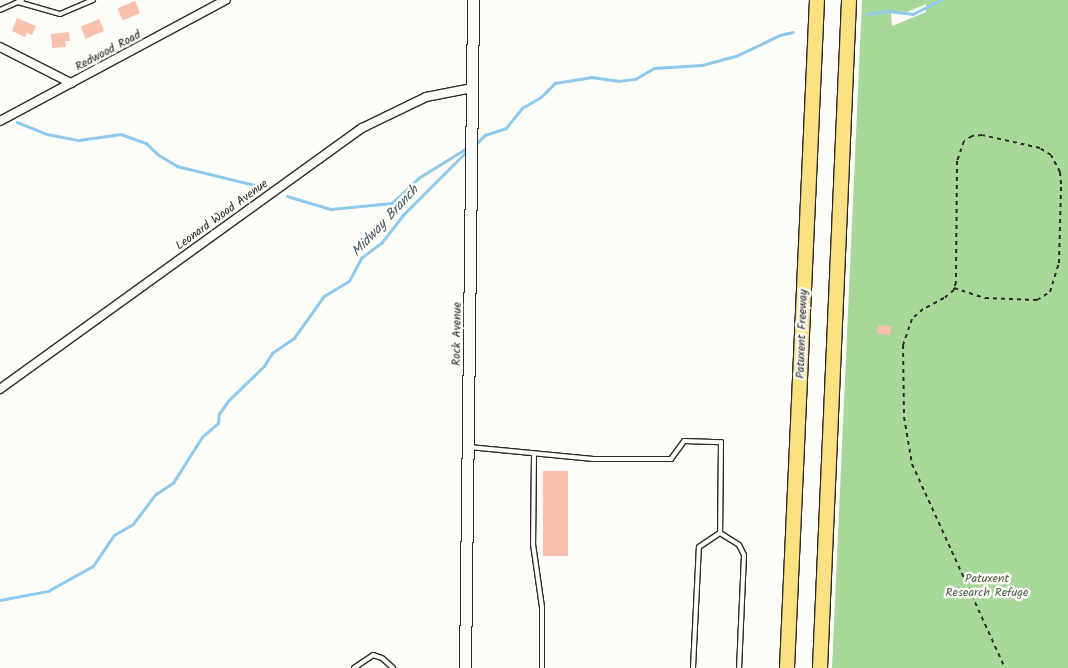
<!DOCTYPE html>
<html>
<head>
<meta charset="utf-8">
<style>
  body { margin:0 }
  #map { position:relative; width:1068px; height:668px; overflow:hidden; background:#fdfcf7; font-family:Kalam,sans-serif }
  div>[style] { position:absolute }
  .green>* { inset:0; background:#a8d899 }
  .stream>* { height:2.5px; margin:-1.25px; padding:0 1.25px; transform-origin:1.25px; border-radius:1.25px; background:#8fc9ee }
  .building>* { inset:0; background:#f8c0ae; transform-origin:0 0 }
  .path>* { height:2px; margin-top:-1px; transform-origin:0; background:repeating-linear-gradient(90deg,#2b2b2b 0 4px,transparent 0 8px) }
  .roads { filter:drop-shadow(1px 0 #2b2b2b) drop-shadow(-1px 0 #2b2b2b) drop-shadow(0 1px #2b2b2b) drop-shadow(0 -1px #2b2b2b) }
  .lane>* { height:4px; margin:-2px; padding:0 2px; transform-origin:2px; border-radius:2px; background:#fdfcf7 }
  .street>* { height:8px; margin:-4px; padding:0 4px; transform-origin:4px; border-radius:4px; background:#fdfcf7 }
  .secondary>* { height:11px; margin:-5.5px; padding:0 5.5px; transform-origin:5.5px; border-radius:5.5px; background:#fdfcf7 }
  .highway>* { height:14px; margin:-7px; padding:0 7px; transform-origin:7px; border-radius:7px; background:#fbe180 }
  span { translate:-50% -50%; white-space:nowrap; text-align:center; line-height:1.15; -webkit-text-stroke:5px #fdfcf7; paint-order:stroke }
  .street-label { font-size:12px; color:#2b2b2b }
  .park-label { font-size:12px; color:#505f4c }
  .water-label { font-size:14px; color:#495a66; font-style:italic }
</style>
</head>
<body>
<div id="map">
  <div class="green">
    <i style="clip-path:polygon(evenodd,862px 0,1068px 0,1068px 668px,832px 668px,862px 0,926px 4px,926px 12px,892px 26px,891px 11px,907px 12px,926px 4px)"></i>
  </div>
  <div class="stream">
    <i style="left:867px;top:14px;width:22px;rotate:-8deg"></i>
    <i style="left:889px;top:11px;width:24px;rotate:7deg"></i>
    <i style="left:913px;top:14px;width:31px;rotate:-27deg"></i>
    <i style="left:17px;top:122px;width:32px;rotate:22deg"></i>
    <i style="left:47px;top:134px;width:33px;rotate:11deg"></i>
    <i style="left:79px;top:140px;width:42px;rotate:-8.1deg"></i>
    <i style="left:121px;top:134px;width:27px;rotate:20deg"></i>
    <i style="left:146px;top:143px;width:18px;rotate:43deg"></i>
    <i style="left:159px;top:155px;width:21px;rotate:31deg"></i>
    <i style="left:177px;top:166px;width:89px;rotate:13.7deg"></i>
    <i style="left:476px;top:144px;width:13px;rotate:-45deg"></i>
    <i style="left:485px;top:135px;width:22px;rotate:-18deg"></i>
    <i style="left:506px;top:128px;width:26px;rotate:-51deg"></i>
    <i style="left:522px;top:108px;width:22px;rotate:-30deg"></i>
    <i style="left:541px;top:97px;width:20px;rotate:-45deg"></i>
    <i style="left:555px;top:83px;width:36px;rotate:-9deg"></i>
    <i style="left:591px;top:77px;width:27px;rotate:8deg"></i>
    <i style="left:618px;top:81px;width:17px;rotate:-7deg"></i>
    <i style="left:635px;top:79px;width:22px;rotate:-30deg"></i>
    <i style="left:654px;top:68px;width:48px;rotate:-3.6deg"></i>
    <i style="left:702px;top:65px;width:35px;rotate:-15deg"></i>
    <i style="left:736px;top:56px;width:49px;rotate:-25.5deg"></i>
    <i style="left:780px;top:35px;width:13px;rotate:-13deg"></i>
    <i style="left:287px;top:196px;width:46px;rotate:16.5deg"></i>
    <i style="left:331px;top:209px;width:61px;rotate:-5.6deg"></i>
    <i style="left:392px;top:203px;width:38px;rotate:-43deg"></i>
    <i style="left:420px;top:177px;width:55px;rotate:-31.7deg"></i>
    <i style="left:0;top:600px;width:49px;rotate:-10.6deg"></i>
    <i style="left:48px;top:591px;width:51px;rotate:-29.1deg"></i>
    <i style="left:93px;top:566px;width:37px;rotate:-56deg"></i>
    <i style="left:114px;top:535px;width:22px;rotate:-30deg"></i>
    <i style="left:133px;top:524px;width:38px;rotate:-53deg"></i>
    <i style="left:156px;top:494px;width:20px;rotate:-33deg"></i>
    <i style="left:173px;top:483px;width:54px;rotate:-57.8deg"></i>
    <i style="left:202px;top:437px;width:21px;rotate:-41deg"></i>
    <i style="left:218px;top:423px;width:9px;rotate:-84deg"></i>
    <i style="left:219px;top:414px;width:16px;rotate:-55deg"></i>
    <i style="left:228px;top:401px;width:50px;rotate:-44.2deg"></i>
    <i style="left:264px;top:366px;width:15px;rotate:-58deg"></i>
    <i style="left:272px;top:353px;width:27px;rotate:-34deg"></i>
    <i style="left:294px;top:338px;width:52px;rotate:-54.5deg"></i>
    <i style="left:324px;top:296px;width:29px;rotate:-31deg"></i>
    <i style="left:349px;top:281px;width:26px;rotate:-62deg"></i>
    <i style="left:361px;top:258px;width:26px;rotate:-37deg"></i>
    <i style="left:382px;top:242px;width:34px;rotate:-52deg"></i>
    <i style="left:403px;top:215px;width:92px;rotate:-45deg"></i>
  </div>
  <div class="building">
    <i style="left:135px;top:1px;width:13px;height:19px;rotate:67deg"></i>
    <i style="clip-path:polygon(17px 18px,36px 26px,32px 35px,27px 33px,25px 37px,12px 31px)"></i>
    <i style="left:99px;top:19px;width:13px;height:20px;rotate:67deg"></i>
    <i style="clip-path:polygon(69px 32px,70px 41px,65px 41px,66px 47px,52px 48px,51px 34px)"></i>
    <i style="left:878px;top:325px;width:13px;height:9px;rotate:4deg"></i>
    <i style="left:543px;top:471px;width:25px;height:85px"></i>
  </div>
  <div class="path">
    <i style="left:954px;top:288px;width:33px;rotate:18deg"></i>
    <i style="left:985px;top:298px;width:52px;rotate:2.2deg"></i>
    <i style="left:1037px;top:300px;width:15px;rotate:-32deg"></i>
    <i style="left:1050px;top:292px;width:30px;rotate:-73deg"></i>
    <i style="left:1059px;top:263px;width:79px;rotate:-88.5deg"></i>
    <i style="left:1061px;top:184px;width:12px;rotate:-95deg"></i>
    <i style="left:1060px;top:172px;width:19px;rotate:-118deg"></i>
    <i style="left:1051px;top:155px;width:13px;rotate:-148deg"></i>
    <i style="left:1040px;top:148px;width:59px;rotate:-167.4deg"></i>
    <i style="left:982px;top:135px;width:10px;rotate:174deg"></i>
    <i style="left:972px;top:136px;width:9px;rotate:148deg"></i>
    <i style="left:964px;top:141px;width:21px;rotate:109deg"></i>
    <i style="left:957px;top:161px;width:121px;rotate:90.5deg"></i>
    <i style="left:956px;top:282px;width:6px;rotate:108deg"></i>
    <i style="left:954px;top:288px;width:2px;rotate:90deg"></i>
    <i style="left:954px;top:290px;width:13px;rotate:141deg"></i>
    <i style="left:944px;top:298px;width:24px;rotate:152deg"></i>
    <i style="left:923px;top:309px;width:15px;rotate:138deg"></i>
    <i style="left:912px;top:319px;width:28px;rotate:109deg"></i>
    <i style="left:903px;top:345px;width:72px;rotate:89.2deg"></i>
    <i style="left:904px;top:417px;width:48px;rotate:80.3deg"></i>
    <i style="left:912px;top:464px;width:224px;rotate:65.5deg"></i>
  </div>
  <div class="roads">
    <div class="lane">
      <i style="left:18px;top:2px;width:44px;rotate:15.9deg"></i>
      <i style="left:60px;top:14px;width:36px;rotate:-23deg"></i>
      <i style="left:0;top:10px;width:24px;rotate:-24deg"></i>
      <i style="left:469px;top:447px;width:125px;rotate:5.5deg"></i>
      <i style="left:593px;top:459px;width:78px"></i>
      <i style="left:671px;top:459px;width:22px;rotate:-54deg"></i>
      <i style="left:684px;top:441px;width:37px;rotate:2deg"></i>
      <i style="left:721px;top:442px;width:91px;rotate:90.6deg"></i>
      <i style="left:534px;top:454px;width:90px;rotate:90.6deg"></i>
      <i style="left:533px;top:544px;width:64px;rotate:81.9deg"></i>
      <i style="left:542px;top:607px;width:61px;rotate:90deg"></i>
      <i style="left:720px;top:533px;width:22px;rotate:32deg"></i>
      <i style="left:739px;top:545px;width:11px;rotate:63deg"></i>
      <i style="left:744px;top:555px;width:113px;rotate:92.5deg"></i>
      <i style="left:354px;top:668px;width:23px;rotate:-34deg"></i>
      <i style="left:373px;top:655px;width:9px;rotate:18deg"></i>
      <i style="left:382px;top:658px;width:15px;rotate:42deg"></i>
      <i style="left:693px;top:668px;width:121px;rotate:-87.2deg"></i>
      <i style="left:699px;top:547px;width:25px;rotate:-34deg"></i>
    </div>
    <div class="street">
      <i style="left:0;top:47px;width:80px;rotate:26.9deg"></i>
      <i style="left:0;top:121px;width:256px;rotate:-28.2deg"></i>
      <i style="left:0;top:389px;width:446px;rotate:-35.8deg"></i>
      <i style="left:362px;top:128px;width:71px;rotate:-25.8deg"></i>
      <i style="left:426px;top:97px;width:47px;rotate:-11.1deg"></i>
    </div>
    <div class="secondary">
      <i style="left:465px;top:668px;width:668px;rotate:-89.31deg"></i>
    </div>
    <div class="highway">
      <i style="left:787px;top:668px;width:669px;rotate:-87.43deg"></i>
      <i style="left:820px;top:668px;width:669px;rotate:-87.51deg"></i>
    </div>
  </div>
  <div class="street-label">
    <span style="left:108px;top:51px;rotate:-28deg">Redwood Road</span>
    <span style="left:222px;top:215px;rotate:-36deg">Leonard Wood Avenue</span>
    <span style="left:457px;top:334px;rotate:-89deg">Rock Avenue</span>
    <span style="left:802px;top:334px;rotate:-88deg">Patuxent Freeway</span>
  </div>
  <div class="park-label">
    <span style="left:987px;top:586px">Patuxent<br>Research Refuge</span>
  </div>
  <div class="water-label">
    <span style="left:385px;top:221px;rotate:-47deg">Midway Branch</span>
  </div>
</div>
</body>
</html>
